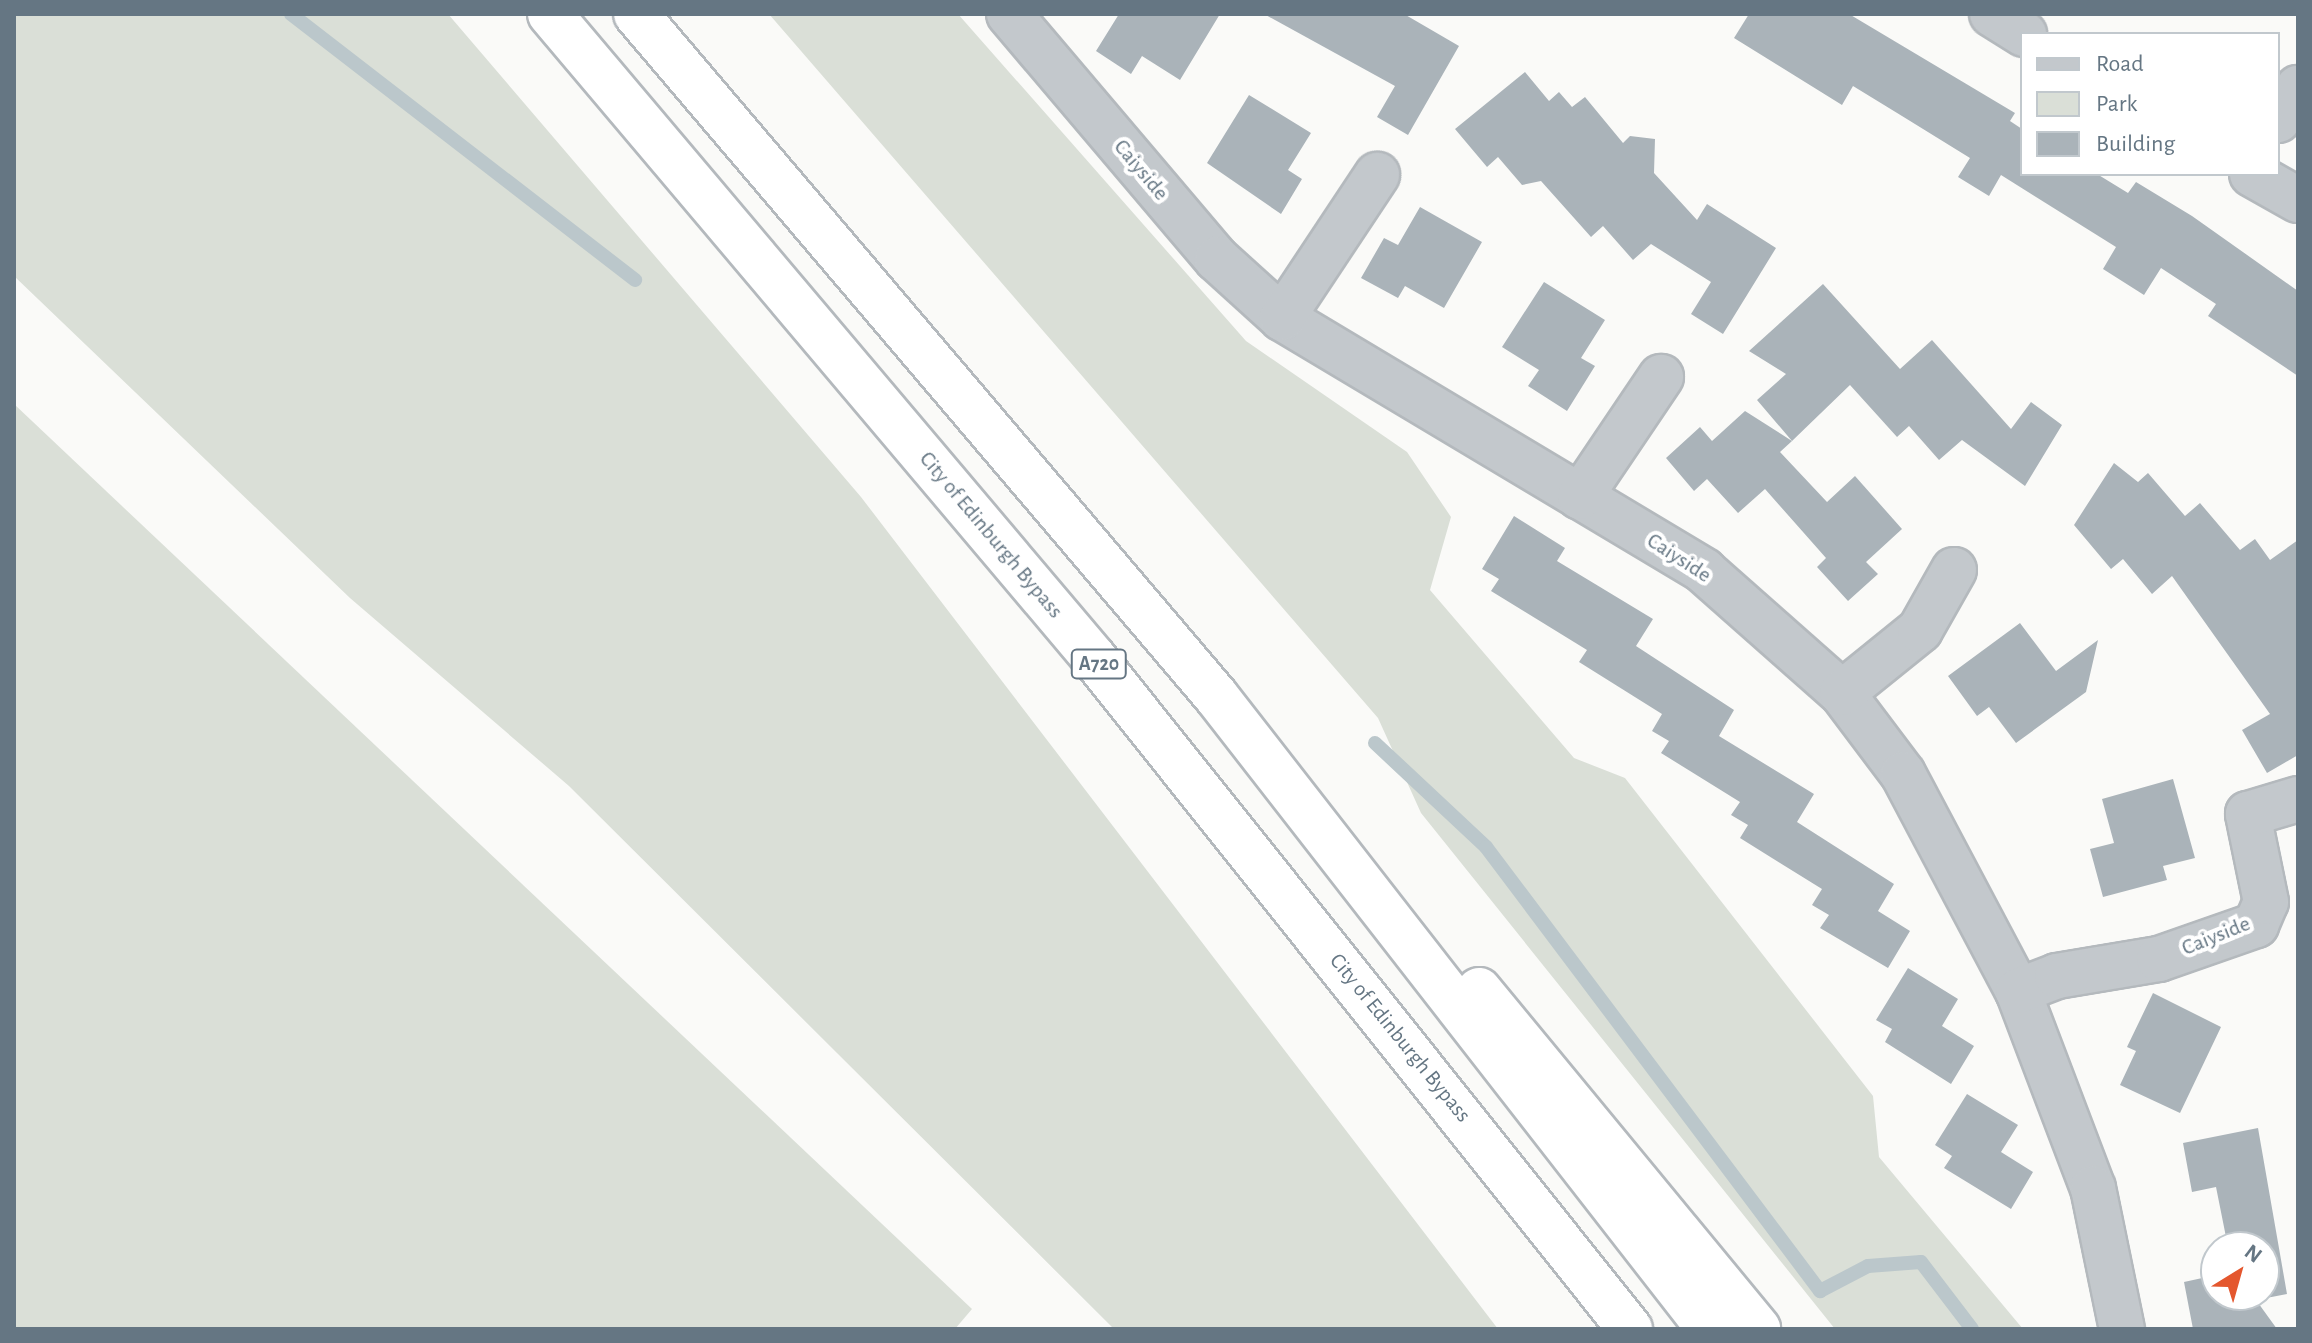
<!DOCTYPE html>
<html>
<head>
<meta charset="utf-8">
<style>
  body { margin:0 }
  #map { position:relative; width:2312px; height:1343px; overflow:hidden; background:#fafaf8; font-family:"Alegreya Sans",sans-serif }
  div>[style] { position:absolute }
  .green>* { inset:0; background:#dadfd7 }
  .stream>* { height:14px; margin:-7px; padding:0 7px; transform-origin:7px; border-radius:7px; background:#bbc7cb }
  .building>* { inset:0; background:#aab3b9 }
  .roads { filter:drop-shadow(2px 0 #b4b9bd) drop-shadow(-2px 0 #b4b9bd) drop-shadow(0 2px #b4b9bd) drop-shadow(0 -2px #b4b9bd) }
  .minor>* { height:44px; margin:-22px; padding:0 22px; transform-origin:22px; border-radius:22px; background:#c3c8cc }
  .trunk>* { height:44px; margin:-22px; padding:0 22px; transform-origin:22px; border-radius:22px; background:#fff }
  span { translate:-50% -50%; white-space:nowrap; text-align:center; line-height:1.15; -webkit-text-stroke:8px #fff; paint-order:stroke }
  .shield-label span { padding:2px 6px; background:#fff; border:2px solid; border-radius:6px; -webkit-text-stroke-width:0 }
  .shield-label { font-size:20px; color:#657683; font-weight:700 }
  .street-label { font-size:22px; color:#657683 }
  .frame { position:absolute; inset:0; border:16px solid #657683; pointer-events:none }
  .legend { position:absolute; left:2020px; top:32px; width:260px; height:144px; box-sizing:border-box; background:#fff; border:2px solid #c1c8cd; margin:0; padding:10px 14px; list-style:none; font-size:24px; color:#657683 }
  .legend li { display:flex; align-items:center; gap:16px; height:40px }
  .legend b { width:40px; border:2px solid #c1c8cd }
  .north { position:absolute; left:2200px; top:1231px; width:80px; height:80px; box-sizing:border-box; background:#fff; border:2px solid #c1c8cd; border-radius:50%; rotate:37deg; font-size:22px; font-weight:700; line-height:32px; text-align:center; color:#657683 }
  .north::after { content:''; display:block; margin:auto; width:28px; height:36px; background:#e4572e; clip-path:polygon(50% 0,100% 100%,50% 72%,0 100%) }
</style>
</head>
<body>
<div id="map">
  <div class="green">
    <i style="clip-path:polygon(14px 14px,448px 14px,861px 497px,1498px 1329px,1114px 1329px,569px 786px,350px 598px,14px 276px)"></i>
    <i style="clip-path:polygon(769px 14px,958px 14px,1246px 341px,1407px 452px,1451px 517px,1430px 590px,1574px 758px,1625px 778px,1873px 1096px,1879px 1157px,2023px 1329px,1835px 1329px,1421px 813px,1378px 718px)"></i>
    <i style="clip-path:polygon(14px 404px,972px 1309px,955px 1329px,14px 1329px)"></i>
  </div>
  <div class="stream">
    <i style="left:291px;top:14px;width:435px;rotate:37.7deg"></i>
    <i style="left:1375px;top:743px;width:152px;rotate:43.1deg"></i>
    <i style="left:1486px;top:847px;width:556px;rotate:53.05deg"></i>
    <i style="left:1820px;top:1291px;width:54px;rotate:-27.5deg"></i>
    <i style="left:1868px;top:1266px;width:53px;rotate:-4.3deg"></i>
    <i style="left:1921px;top:1262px;width:84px;rotate:52.7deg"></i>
  </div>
  <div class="building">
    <i style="clip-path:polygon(1119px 14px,1220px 14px,1180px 80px,1142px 56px,1131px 74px,1096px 51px)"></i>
    <i style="clip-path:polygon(1264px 14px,1404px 14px,1459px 46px,1408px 135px,1377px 117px,1395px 86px)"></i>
    <i style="clip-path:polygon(1749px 14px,1849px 14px,2015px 113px,2010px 121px,2022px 129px,2022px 174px,2097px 174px,2128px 193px,2136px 182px,2192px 216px,2298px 291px,2298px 376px,2208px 316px,2216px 304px,2161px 268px,2144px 295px,2103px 269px,2116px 247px,2001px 175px,1989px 196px,1958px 177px,1970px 158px,1902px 116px,1853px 86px,1842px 105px,1734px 38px)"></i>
    <i style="clip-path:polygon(1525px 72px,1549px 101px,1559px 92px,1572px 107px,1585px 97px,1623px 143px,1630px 136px,1655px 139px,1654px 173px,1697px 220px,1707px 204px,1776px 248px,1723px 334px,1691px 314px,1711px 282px,1651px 244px,1633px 260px,1603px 226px,1591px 237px,1541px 181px,1522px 185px,1498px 157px,1487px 167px,1455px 129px)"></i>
    <i style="clip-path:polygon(1249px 95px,1311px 133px,1288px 170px,1302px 179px,1281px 214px,1207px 163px)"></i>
    <i style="clip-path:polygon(1420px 207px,1482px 242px,1444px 308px,1405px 286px,1398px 298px,1361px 278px,1384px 238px,1398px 245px)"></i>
    <i style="clip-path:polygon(1544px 282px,1605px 320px,1581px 358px,1595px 366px,1567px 411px,1528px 386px,1539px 370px,1502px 347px)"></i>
    <i style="clip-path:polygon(1823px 284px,1900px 369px,1932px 340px,2011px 429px,2031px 402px,2062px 425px,2025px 486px,1962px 440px,1939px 460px,1909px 426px,1897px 437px,1850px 385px,1792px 441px,1757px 400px,1786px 374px,1749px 351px)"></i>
    <i style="clip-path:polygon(1745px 411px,1792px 441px,1780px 452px,1827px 502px,1855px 476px,1902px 529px,1866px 562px,1878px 574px,1848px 601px,1817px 567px,1826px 558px,1765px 489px,1738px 513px,1707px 479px,1694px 491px,1666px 458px,1700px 427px,1712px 441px)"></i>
    <i style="clip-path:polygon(2114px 463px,2138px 482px,2148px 473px,2185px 516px,2200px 503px,2240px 550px,2255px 539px,2270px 560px,2298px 540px,2298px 755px,2267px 773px,2242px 730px,2270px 714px,2172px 576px,2152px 594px,2123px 559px,2111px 569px,2074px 525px)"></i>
    <i style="clip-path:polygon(1514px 516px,1565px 548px,1557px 561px,1653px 619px,1636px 646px,1734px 710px,1719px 736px,1814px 794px,1797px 822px,1894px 884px,1878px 911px,1910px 931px,1888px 968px,1820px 928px,1829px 915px,1812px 905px,1822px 889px,1740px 838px,1748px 825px,1731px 815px,1740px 802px,1661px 753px,1669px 741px,1652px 731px,1662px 714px,1579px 662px,1587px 650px,1491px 591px,1499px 579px,1482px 569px)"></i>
    <i style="clip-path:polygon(2020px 623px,2056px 671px,2098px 640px,2086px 692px,2016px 743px,1989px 707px,1977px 716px,1948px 676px)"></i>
    <i style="clip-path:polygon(2173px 779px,2195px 858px,2163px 866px,2167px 880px,2103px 897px,2090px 849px,2114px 843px,2102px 799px)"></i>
    <i style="clip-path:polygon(1908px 968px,1958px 999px,1942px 1026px,1974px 1046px,1951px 1084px,1885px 1042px,1892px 1029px,1876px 1020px)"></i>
    <i style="clip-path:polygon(2153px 993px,2221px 1027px,2180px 1113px,2120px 1085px,2136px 1051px,2127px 1047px)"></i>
    <i style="clip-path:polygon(1967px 1094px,2018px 1125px,2001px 1152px,2033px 1172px,2011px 1209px,1944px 1168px,1952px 1156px,1935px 1145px)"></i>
    <i style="clip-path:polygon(2258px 1128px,2287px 1294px,2256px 1300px,2277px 1329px,2193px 1329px,2184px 1282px,2216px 1275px,2216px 1295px,2264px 1295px,2264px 1247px,2228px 1247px,2216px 1187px,2192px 1192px,2183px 1143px)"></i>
  </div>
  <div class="roads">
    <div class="minor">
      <i style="left:1009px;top:14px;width:321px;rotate:49.7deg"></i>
      <i style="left:1217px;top:259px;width:88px;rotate:42.2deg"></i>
      <i style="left:1282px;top:318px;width:492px;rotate:30.9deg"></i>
      <i style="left:1704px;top:571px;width:184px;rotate:41.5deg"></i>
      <i style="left:1842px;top:693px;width:101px;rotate:53deg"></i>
      <i style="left:1903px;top:774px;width:246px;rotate:62.1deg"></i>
      <i style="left:2018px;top:991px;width:211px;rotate:69.2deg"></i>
      <i style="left:2093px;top:1188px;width:144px;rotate:78.4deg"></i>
      <i style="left:1992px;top:14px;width:38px;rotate:32deg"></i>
      <i style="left:2278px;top:120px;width:38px;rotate:-58deg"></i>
      <i style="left:2252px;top:174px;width:53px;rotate:29.5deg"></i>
      <i style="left:1282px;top:318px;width:172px;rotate:-56.4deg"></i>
      <i style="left:1580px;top:497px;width:145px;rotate:-56deg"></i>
      <i style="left:1842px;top:693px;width:100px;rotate:-38.9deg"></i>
      <i style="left:1920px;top:630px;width:69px;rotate:-60.5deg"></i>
      <i style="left:2018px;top:991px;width:42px;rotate:-21deg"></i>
      <i style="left:2057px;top:976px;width:103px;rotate:-9.5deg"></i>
      <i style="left:2159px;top:959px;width:103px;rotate:-19.3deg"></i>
      <i style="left:2256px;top:925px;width:25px;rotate:-67deg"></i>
      <i style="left:2266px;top:902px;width:90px;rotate:-101.6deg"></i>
      <i style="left:2248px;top:814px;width:52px;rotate:-16.7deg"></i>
    </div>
    <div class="trunk">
      <i style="left:550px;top:14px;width:843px;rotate:49.81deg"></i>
      <i style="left:1094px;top:658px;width:859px;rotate:51.38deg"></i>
      <i style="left:636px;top:14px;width:895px;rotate:49.62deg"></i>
      <i style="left:1216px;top:696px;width:802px;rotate:52.09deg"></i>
      <i style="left:1479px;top:990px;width:439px;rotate:50.5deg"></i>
    </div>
  </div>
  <div class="shield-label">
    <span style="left:1099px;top:664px">A720</span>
  </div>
  <div class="street-label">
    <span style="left:1141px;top:170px;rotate:50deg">Caiyside</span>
    <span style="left:991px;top:535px;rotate:50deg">City of Edinburgh Bypass</span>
    <span style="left:1679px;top:558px;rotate:33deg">Caiyside</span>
    <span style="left:2216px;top:936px;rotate:-22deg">Caiyside</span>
    <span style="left:1400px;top:1038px;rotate:51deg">City of Edinburgh Bypass</span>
  </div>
  <div class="frame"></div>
  <ul class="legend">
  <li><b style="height:10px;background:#c3c8cc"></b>Road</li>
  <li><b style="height:22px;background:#dadfd7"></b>Park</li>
  <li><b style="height:22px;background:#aab3b9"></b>Building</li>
  </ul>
  <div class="north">N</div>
</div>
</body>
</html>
